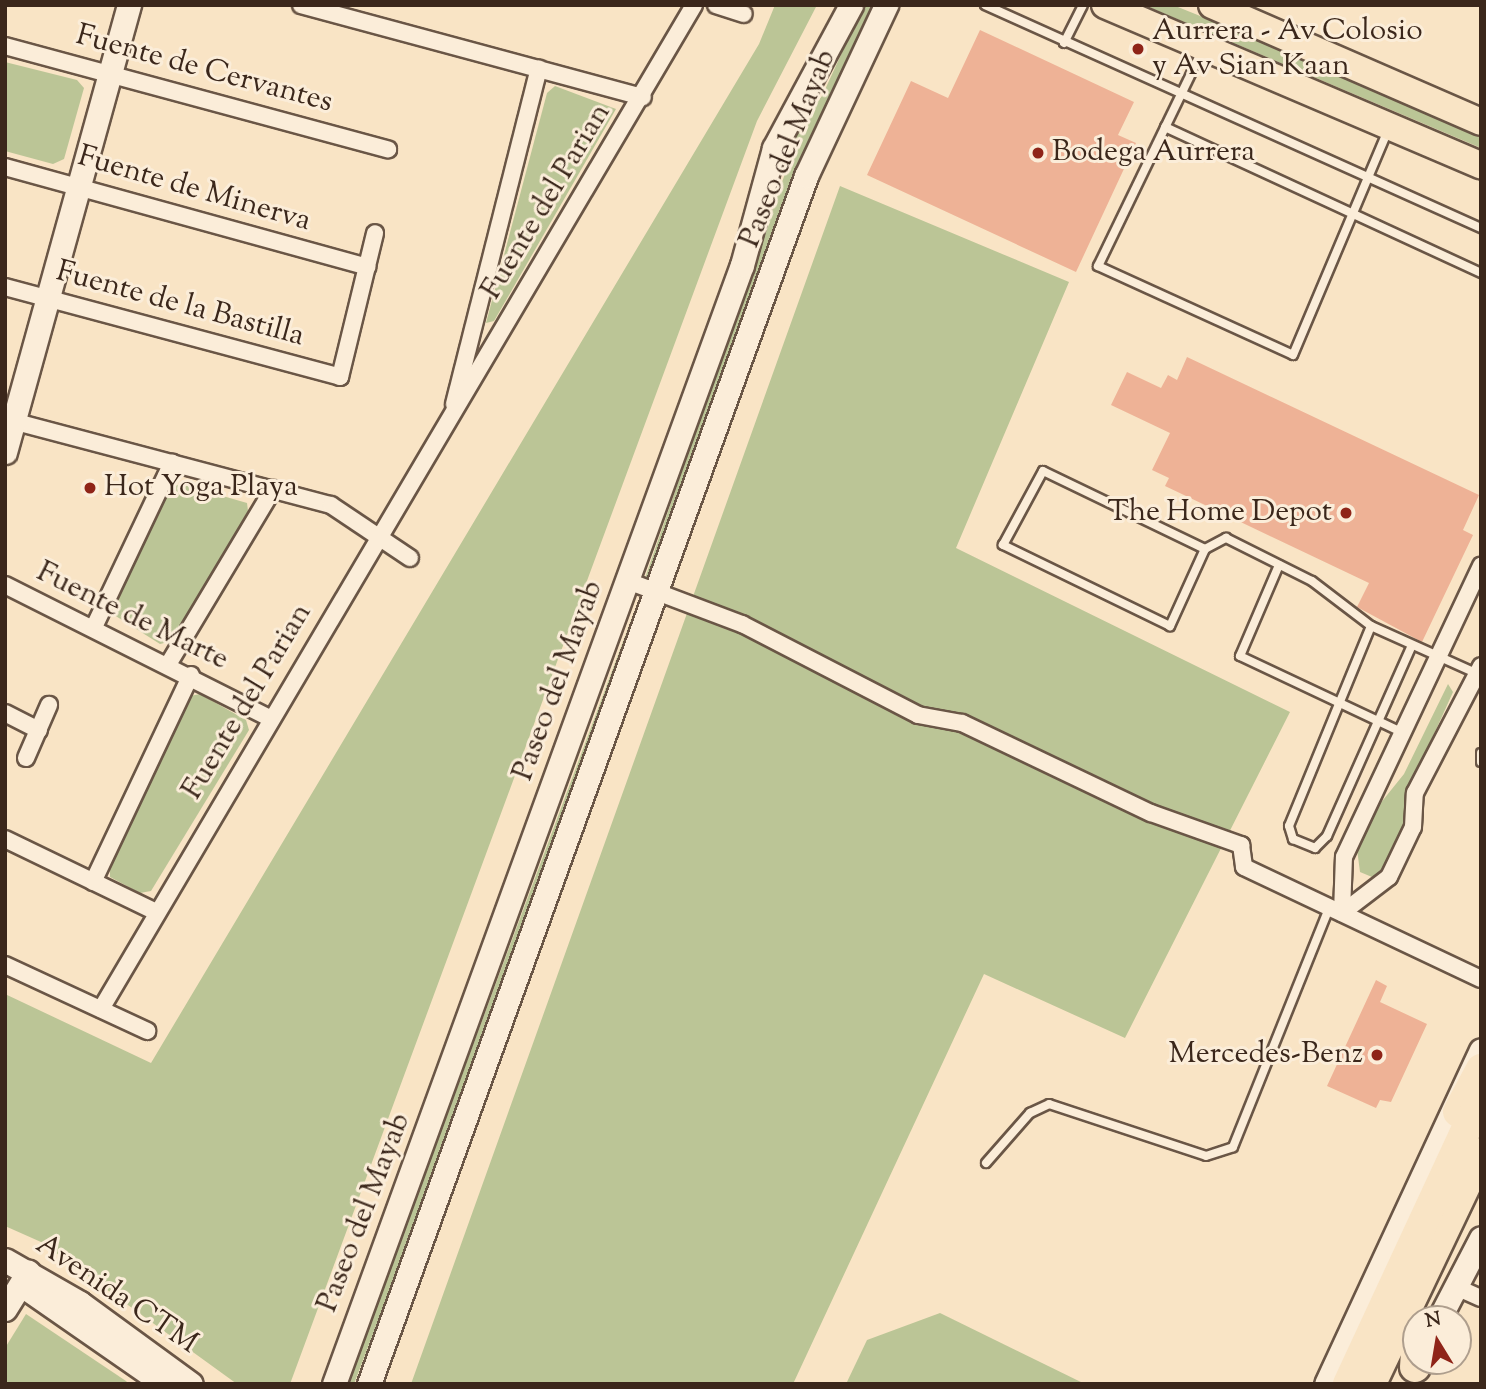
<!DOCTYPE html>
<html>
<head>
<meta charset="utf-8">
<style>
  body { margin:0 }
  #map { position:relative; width:1486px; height:1389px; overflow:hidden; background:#f9e4c5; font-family:"Sorts Mill Goudy",serif }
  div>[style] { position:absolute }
  .green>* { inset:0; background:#bbc596 }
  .building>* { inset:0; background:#eeb296 }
  .roads { filter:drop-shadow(2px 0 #6a5646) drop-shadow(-2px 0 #6a5646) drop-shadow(0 2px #6a5646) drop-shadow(0 -2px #6a5646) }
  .lane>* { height:8px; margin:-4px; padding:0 4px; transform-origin:4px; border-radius:4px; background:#fbedd9 }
  .street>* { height:16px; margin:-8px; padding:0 8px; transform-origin:8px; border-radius:8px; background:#fbedd9 }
  .secondary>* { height:23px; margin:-11.5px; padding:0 11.5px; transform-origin:11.5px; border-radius:11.5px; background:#fbedd9 }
  .primary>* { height:26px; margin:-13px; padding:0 13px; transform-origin:13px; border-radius:13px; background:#f9e4c5 }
  .highway>* { height:30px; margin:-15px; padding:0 15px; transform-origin:15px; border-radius:15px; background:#f9e4c5 }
  .dots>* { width:19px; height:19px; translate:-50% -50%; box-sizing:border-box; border:4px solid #fbedd9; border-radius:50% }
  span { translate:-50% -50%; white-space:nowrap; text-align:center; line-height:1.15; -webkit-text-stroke:6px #fbedd9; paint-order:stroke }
  .poi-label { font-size:30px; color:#3b271b }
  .left { translate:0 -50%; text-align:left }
  .right { translate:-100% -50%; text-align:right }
  .street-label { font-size:30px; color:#3b271b }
  .frame { position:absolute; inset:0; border:7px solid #3b271b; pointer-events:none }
  .north { position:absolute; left:1402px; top:1305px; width:70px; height:70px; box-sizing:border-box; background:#fbedd9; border:2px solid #ae9e8d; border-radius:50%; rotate:349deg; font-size:19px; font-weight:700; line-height:28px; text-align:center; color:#3b271b }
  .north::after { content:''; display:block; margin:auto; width:24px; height:32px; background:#8f2418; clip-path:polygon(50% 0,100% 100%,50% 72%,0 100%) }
</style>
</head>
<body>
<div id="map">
  <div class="green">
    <i style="clip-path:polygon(775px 5px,817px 5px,757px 121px,290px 1384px,237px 1384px,41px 1242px,5px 1226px,5px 994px,151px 1063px,759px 44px)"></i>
    <i style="clip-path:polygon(864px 5px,872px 5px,793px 177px,650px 580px,644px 581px,788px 165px,790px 137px,822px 96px)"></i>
    <i style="clip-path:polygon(1144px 5px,1173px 5px,1252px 37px,1481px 138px,1481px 148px)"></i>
    <i style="clip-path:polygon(5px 62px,77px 80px,84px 88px,64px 159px,53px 164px,5px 151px)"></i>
    <i style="clip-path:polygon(555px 86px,616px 109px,494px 321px,486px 323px,547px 93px)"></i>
    <i style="clip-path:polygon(840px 186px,1069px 282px,956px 548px,1290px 712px,1125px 1038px,984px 974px,793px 1384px,411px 1384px)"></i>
    <i style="clip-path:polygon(181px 484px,247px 503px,248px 511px,172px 641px,160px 644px,111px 613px,169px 488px)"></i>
    <i style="clip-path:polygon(638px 601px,462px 1099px,354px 1384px,347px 1384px)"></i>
    <i style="clip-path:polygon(1448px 684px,1453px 692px,1412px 783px,1408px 826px,1390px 865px,1372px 877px,1360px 872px,1357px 849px,1375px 810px,1404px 774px)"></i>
    <i style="clip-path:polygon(200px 694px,246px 720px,249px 730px,151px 891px,140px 893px,110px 877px,110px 868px,190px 696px)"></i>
    <i style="clip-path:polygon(940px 1313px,1085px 1384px,846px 1384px,867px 1340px)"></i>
    <i style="clip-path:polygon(26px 1314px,126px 1381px,129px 1384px,5px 1384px,5px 1348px)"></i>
  </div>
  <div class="building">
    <i style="clip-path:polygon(980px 30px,1134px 102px,1118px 135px,1136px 143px,1076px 272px,867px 175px,911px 81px,948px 98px)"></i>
    <i style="clip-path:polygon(1187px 357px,1479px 495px,1463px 530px,1473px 535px,1422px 642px,1357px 607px,1369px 583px,1165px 486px,1169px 478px,1152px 470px,1170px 433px,1111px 405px,1127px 372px,1161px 388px,1168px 375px,1177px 380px)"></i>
    <i style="clip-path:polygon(1376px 980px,1387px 986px,1380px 1002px,1427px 1024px,1391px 1102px,1380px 1100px,1376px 1108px,1327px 1086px)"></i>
  </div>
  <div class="roads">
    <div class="lane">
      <i style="left:985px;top:5px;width:544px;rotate:24.21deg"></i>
      <i style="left:1064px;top:43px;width:42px;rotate:-63.4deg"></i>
      <i style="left:1202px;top:51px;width:239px;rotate:115.8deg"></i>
      <i style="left:1098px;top:266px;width:214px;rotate:24.5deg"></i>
      <i style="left:1293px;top:355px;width:244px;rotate:-67.1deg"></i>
      <i style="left:1165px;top:127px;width:348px;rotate:24.8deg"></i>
      <i style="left:1205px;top:549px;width:85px;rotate:114.4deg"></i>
      <i style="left:1170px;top:626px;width:186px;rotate:-154.1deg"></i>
      <i style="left:1003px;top:545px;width:84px;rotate:-61.6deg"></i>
      <i style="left:1043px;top:471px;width:180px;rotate:25.7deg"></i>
      <i style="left:1205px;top:549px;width:24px;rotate:-28deg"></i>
      <i style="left:1226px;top:538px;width:96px;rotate:26.6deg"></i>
      <i style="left:1312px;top:581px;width:74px;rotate:37.3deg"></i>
      <i style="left:1371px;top:626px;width:117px;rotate:24.2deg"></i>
      <i style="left:1279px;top:565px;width:99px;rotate:113.2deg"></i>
      <i style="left:1240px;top:656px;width:181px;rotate:25.2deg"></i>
      <i style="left:1371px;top:626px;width:216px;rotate:112.3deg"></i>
      <i style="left:1289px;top:826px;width:14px;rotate:73deg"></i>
      <i style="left:1293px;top:839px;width:24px;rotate:22deg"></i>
      <i style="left:1315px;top:848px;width:17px;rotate:-45deg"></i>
      <i style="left:1327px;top:836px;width:209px;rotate:-66deg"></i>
      <i style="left:1481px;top:753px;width:9px;rotate:90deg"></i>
      <i style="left:986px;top:1163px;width:67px;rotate:-48.7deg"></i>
      <i style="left:1030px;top:1113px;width:21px;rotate:-25deg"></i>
      <i style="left:1049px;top:1104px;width:165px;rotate:18.3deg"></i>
      <i style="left:1206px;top:1156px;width:28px;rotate:-18deg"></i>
      <i style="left:1233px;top:1147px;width:258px;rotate:-68.1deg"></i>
    </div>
    <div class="street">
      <i style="left:301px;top:5px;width:354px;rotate:15.1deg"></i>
      <i style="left:716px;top:5px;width:29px;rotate:18deg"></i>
      <i style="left:5px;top:46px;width:397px;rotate:15.1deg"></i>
      <i style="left:5px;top:167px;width:376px;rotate:15.4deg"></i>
      <i style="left:5px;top:287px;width:347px;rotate:15deg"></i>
      <i style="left:340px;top:377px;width:148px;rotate:-76.3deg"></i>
      <i style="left:454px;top:404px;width:346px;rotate:-75.8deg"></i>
      <i style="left:5px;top:419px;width:337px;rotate:14.8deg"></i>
      <i style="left:331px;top:505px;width:95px;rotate:33.9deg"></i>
      <i style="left:628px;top:581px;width:122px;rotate:20.7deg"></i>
      <i style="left:742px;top:624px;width:198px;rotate:27.3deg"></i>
      <i style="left:918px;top:715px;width:45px;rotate:10.3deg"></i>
      <i style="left:962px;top:723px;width:209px;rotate:25.5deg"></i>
      <i style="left:1151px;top:813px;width:96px;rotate:19.6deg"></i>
      <i style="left:1241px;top:845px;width:22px;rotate:82deg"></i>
      <i style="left:1244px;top:867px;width:262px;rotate:25.3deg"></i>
      <i style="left:5px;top:585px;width:298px;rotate:26.7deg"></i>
      <i style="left:94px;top:627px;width:182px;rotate:-64.6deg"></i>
      <i style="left:169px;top:663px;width:203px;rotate:-59.1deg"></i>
      <i style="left:5px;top:713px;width:38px;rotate:27deg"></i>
      <i style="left:26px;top:758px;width:58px;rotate:-66.5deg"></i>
      <i style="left:5px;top:839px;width:165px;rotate:25.8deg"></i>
      <i style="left:93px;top:882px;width:229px;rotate:-64.7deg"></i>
      <i style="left:1342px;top:913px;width:56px;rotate:-88deg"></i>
      <i style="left:1344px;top:857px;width:322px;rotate:-64.8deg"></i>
      <i style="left:1342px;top:913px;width:59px;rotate:-37.5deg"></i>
      <i style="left:1389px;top:877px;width:55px;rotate:-64.4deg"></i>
      <i style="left:1413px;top:827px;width:34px;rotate:-87deg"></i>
      <i style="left:1415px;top:793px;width:143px;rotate:-62.5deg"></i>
      <i style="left:5px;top:965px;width:157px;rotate:24.9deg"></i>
      <i style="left:101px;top:1009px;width:1166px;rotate:-59.43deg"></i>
      <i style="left:1456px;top:1287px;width:27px;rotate:24deg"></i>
    </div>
    <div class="secondary">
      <i style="left:5px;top:452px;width:464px;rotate:-74.5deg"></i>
      <i style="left:5px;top:1260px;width:86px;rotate:29.8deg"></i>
      <i style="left:80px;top:1303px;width:137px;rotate:36.1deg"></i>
      <i style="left:26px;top:1288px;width:168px;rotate:34.8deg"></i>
      <i style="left:5px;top:1309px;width:44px;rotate:-58.1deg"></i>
      <i style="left:1439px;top:1319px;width:91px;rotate:-62.6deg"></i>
      <i style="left:334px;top:1384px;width:1191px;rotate:-69.97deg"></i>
      <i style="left:742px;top:265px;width:121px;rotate:-74.7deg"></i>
      <i style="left:774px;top:148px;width:162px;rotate:-61.7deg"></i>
      <i style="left:369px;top:1384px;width:1285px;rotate:-70.11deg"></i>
      <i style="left:806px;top:176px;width:189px;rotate:-64.9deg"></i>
      <i style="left:1326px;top:1384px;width:368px;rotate:-65.1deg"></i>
    </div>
    <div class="primary">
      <i style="left:1105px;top:5px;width:409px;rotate:23.1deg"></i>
      <i style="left:1212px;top:5px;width:293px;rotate:23.5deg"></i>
    </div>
    <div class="highway">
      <i style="left:1458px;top:1112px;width:49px;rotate:-61.9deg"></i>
      <i style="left:1415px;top:1367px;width:13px;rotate:-86deg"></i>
      <i style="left:1374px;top:1377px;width:248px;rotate:-64.5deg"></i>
      <i style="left:1348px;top:1384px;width:315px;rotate:-65.1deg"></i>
    </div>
  </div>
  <div class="dots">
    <i style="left:1138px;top:49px;background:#8f2418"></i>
    <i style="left:1038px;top:153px;background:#8f2418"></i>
    <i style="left:90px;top:488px;background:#8f2418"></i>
    <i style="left:1346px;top:513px;background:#8f2418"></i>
    <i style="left:1377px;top:1055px;background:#8f2418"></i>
  </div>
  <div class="poi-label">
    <span class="left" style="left:1152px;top:49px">Aurrera - Av Colosio<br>y Av Sian Kaan</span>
    <span class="left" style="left:1052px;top:153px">Bodega Aurrera</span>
    <span class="left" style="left:104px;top:488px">Hot Yoga Playa</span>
    <span class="right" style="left:1332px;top:513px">The Home Depot</span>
    <span class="right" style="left:1363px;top:1055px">Mercedes-Benz</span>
  </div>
  <div class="street-label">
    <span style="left:204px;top:70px;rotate:15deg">Fuente de Cervantes</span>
    <span style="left:789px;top:149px;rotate:-68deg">Paseo del Mayab</span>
    <span style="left:194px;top:190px;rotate:16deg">Fuente de Minerva</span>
    <span style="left:547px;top:202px;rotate:-59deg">Fuente del Parian</span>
    <span style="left:180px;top:305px;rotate:15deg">Fuente de la Bastilla</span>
    <span style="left:132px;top:617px;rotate:26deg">Fuente de Marte</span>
    <span style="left:559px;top:681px;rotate:-70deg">Paseo del Mayab</span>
    <span style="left:248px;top:702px;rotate:-59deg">Fuente del Parian</span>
    <span style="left:365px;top:1213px;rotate:-69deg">Paseo del Mayab</span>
    <span style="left:116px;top:1295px;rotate:34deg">Avenida CTM</span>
  </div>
  <div class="frame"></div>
  <div class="north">N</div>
</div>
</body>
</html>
